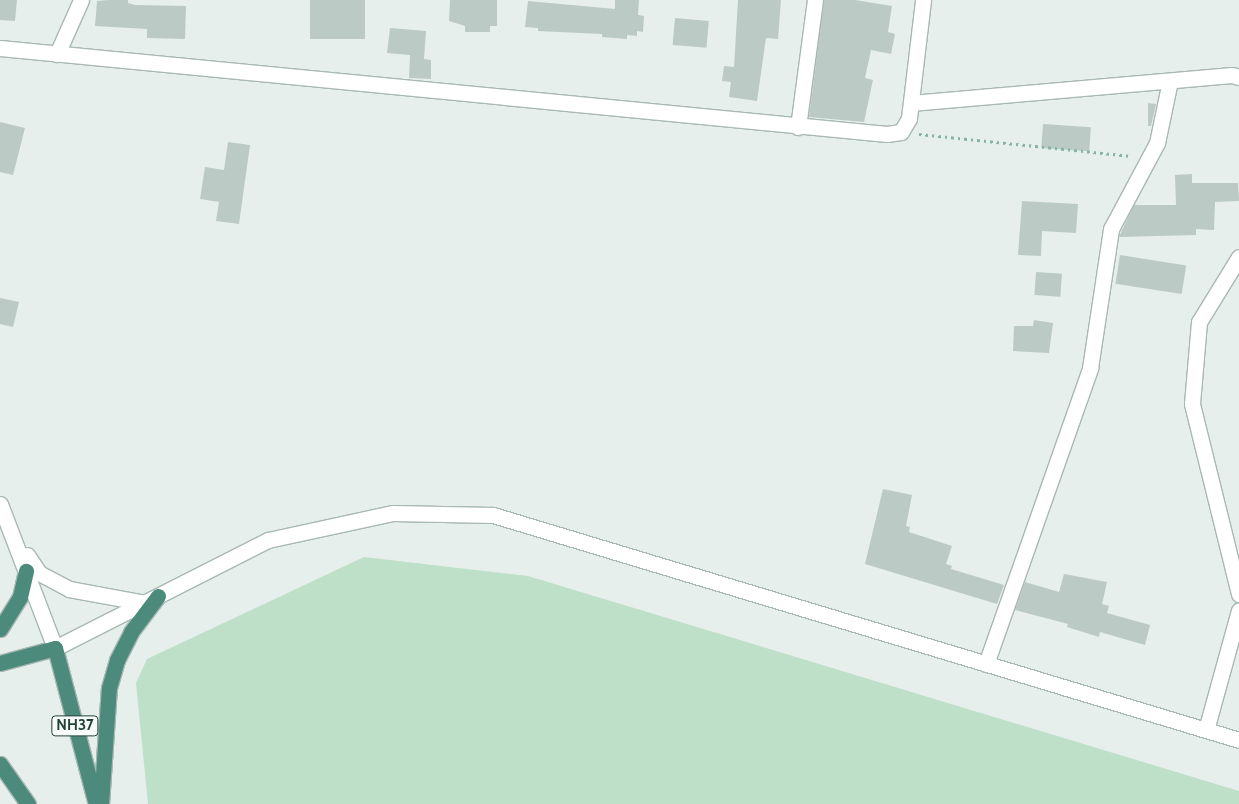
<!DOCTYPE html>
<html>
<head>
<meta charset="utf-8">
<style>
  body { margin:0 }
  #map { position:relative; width:1239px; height:804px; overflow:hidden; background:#e6efeb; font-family:Cabin,sans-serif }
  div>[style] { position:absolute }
  .green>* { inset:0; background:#bfe0c8 }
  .building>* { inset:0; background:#bbcac4; transform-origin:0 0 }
  .path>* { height:3px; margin-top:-1.5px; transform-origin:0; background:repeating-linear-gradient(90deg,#86b3a5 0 2.5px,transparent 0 6.5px) }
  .roads { filter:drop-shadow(1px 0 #a8b8b2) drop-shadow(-1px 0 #a8b8b2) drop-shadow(0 1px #a8b8b2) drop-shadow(0 -1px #a8b8b2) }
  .minor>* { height:15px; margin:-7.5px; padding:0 7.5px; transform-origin:7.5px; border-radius:7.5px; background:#fff }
  .tertiary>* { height:15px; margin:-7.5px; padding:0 7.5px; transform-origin:7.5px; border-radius:7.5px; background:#fff }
  .trunk>* { height:15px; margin:-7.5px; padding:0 7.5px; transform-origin:7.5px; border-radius:7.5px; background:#4c8a7c }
  span { translate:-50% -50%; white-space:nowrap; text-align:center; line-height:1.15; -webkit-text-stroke:4.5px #f7fbf9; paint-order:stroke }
  .shield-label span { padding:1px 4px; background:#f7fbf9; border:1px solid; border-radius:4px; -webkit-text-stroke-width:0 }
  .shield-label { font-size:15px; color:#24423a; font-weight:700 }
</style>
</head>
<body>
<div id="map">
  <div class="green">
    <i style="clip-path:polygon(364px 557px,528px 576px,1239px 791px,1239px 804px,148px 804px,136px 683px,147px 659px)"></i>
  </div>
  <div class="building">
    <i style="clip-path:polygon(0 0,17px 0,15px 21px,0 20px)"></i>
    <i style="clip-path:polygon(109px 0,128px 0,128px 3px,135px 5px,186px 6px,185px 39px,147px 38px,147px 29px,95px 26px,97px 1px)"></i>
    <i style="left:310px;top:0;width:55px;height:39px"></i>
    <i style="clip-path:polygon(450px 0,497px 0,497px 26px,490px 26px,490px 32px,465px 32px,465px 26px,449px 21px)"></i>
    <i style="clip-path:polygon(615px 0,639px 0,638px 15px,644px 16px,643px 32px,637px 31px,637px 36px,627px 35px,627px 39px,602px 37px,602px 34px,538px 31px,538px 28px,525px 27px,528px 1px,615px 9px)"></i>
    <i style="clip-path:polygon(738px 0,781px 0,778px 39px,766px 38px,757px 101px,729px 97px,731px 82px,722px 81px,724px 66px,734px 67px)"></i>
    <i style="clip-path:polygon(824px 0,855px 0,892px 6px,888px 32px,895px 34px,891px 54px,871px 50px,865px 78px,873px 80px,864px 122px,809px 117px)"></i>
    <i style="left:675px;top:18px;width:34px;height:27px;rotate:5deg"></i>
    <i style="clip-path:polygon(390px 28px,426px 31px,424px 59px,431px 60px,431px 79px,409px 78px,410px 55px,387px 53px)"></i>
    <i style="clip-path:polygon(1148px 103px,1156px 104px,1151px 126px,1148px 126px)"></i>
    <i style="clip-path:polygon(0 122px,25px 128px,13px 175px,0 172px)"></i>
    <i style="left:1043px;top:124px;width:48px;height:24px;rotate:4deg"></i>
    <i style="clip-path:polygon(228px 142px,250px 145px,239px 224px,216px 221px,219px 202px,200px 199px,205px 167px,224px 170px)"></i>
    <i style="clip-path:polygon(1192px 174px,1192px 183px,1238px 183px,1239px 201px,1215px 202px,1214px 230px,1196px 229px,1196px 235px,1119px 237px,1134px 205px,1176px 205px,1175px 175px)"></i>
    <i style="clip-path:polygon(1022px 201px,1078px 204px,1076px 233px,1042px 231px,1041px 256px,1018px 255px)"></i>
    <i style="left:1120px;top:255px;width:67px;height:29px;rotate:9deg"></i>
    <i style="left:1036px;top:272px;width:26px;height:23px;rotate:4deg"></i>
    <i style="clip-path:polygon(0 298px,19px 302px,13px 327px,0 324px)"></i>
    <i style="clip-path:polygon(1034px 320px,1053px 323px,1049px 353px,1013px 351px,1014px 326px,1033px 326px)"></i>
    <i style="clip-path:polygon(883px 489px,912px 495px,906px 526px,910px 527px,909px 532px,952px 546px,946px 564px,952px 566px,951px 569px,1004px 585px,997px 604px,865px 564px)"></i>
    <i style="clip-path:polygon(1064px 574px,1107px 582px,1102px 604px,1109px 606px,1107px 613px,1150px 625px,1145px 645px,1100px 632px,1099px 637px,1067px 627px,1068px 624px,1015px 610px,1025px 582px,1059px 592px)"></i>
  </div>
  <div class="path">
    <i style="left:919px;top:134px;width:213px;rotate:5.9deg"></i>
  </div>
  <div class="roads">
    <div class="minor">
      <i style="left:0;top:48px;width:891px;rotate:5.54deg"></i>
      <i style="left:887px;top:134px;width:14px;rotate:-8deg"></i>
      <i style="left:901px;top:132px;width:16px;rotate:-60deg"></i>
      <i style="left:909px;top:118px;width:119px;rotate:-83.2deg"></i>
      <i style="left:57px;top:54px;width:59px;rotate:-66deg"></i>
      <i style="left:911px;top:103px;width:322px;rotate:-5deg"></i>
      <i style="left:1232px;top:75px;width:7px;rotate:16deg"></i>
      <i style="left:798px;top:127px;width:128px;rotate:-82.4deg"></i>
      <i style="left:1239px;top:257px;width:76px;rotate:121.6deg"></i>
      <i style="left:1199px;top:322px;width:82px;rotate:94.9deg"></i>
      <i style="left:1192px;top:404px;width:196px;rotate:76.1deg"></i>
      <i style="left:986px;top:664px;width:314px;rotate:-70.6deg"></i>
      <i style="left:1090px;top:368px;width:141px;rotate:-81.4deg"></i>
      <i style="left:1111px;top:229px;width:98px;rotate:-61.9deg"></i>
      <i style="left:1157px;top:143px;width:63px;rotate:-78.2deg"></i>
      <i style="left:1206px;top:730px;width:124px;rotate:-74.6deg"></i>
    </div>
    <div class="tertiary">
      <i style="left:0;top:504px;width:154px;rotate:69.1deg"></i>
      <i style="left:55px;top:648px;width:239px;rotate:-26.9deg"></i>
      <i style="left:268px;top:540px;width:128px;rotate:-12.2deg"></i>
      <i style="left:393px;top:513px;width:100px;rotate:1.1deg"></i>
      <i style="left:493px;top:515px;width:779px;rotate:16.78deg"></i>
      <i style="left:27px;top:555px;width:22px;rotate:56deg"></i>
      <i style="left:39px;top:573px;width:34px;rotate:28deg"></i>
      <i style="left:69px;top:589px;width:77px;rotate:10.4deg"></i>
    </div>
    <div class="trunk">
      <i style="left:0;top:629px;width:38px;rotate:-58deg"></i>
      <i style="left:20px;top:597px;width:27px;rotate:-77deg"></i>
      <i style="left:0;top:663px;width:57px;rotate:-15.3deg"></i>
      <i style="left:55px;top:648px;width:161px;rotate:75.3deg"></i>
      <i style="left:0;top:764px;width:49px;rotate:55deg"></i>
      <i style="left:101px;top:804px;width:116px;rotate:-86.1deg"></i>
      <i style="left:109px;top:688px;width:29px;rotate:-74deg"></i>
      <i style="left:117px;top:660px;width:31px;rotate:-63deg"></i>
      <i style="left:131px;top:632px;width:45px;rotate:-53.1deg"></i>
    </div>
  </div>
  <div class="shield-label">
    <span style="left:75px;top:726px">NH37</span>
  </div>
</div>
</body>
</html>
